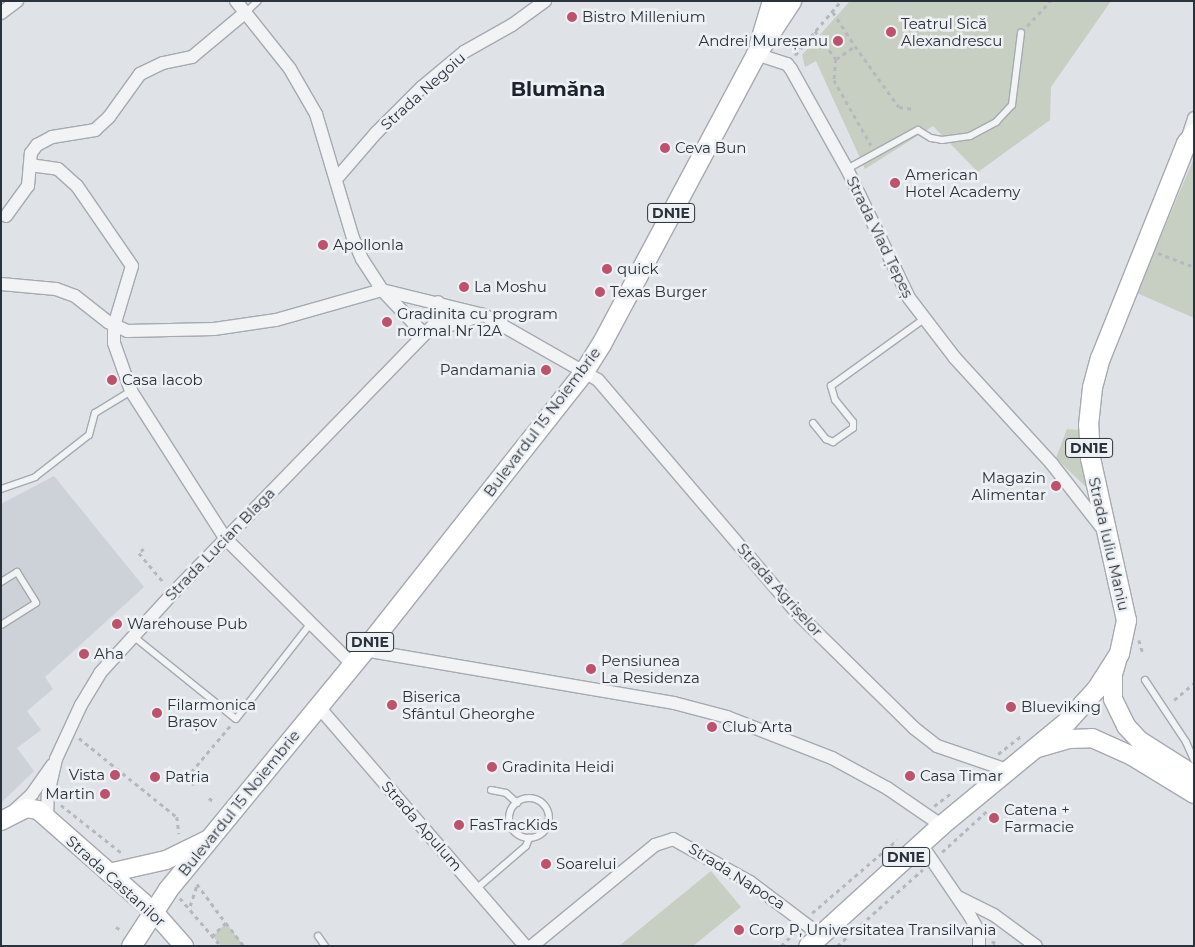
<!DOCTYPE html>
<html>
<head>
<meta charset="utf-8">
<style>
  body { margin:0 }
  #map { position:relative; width:1195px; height:947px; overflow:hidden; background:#dfe2e6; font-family:Montserrat,sans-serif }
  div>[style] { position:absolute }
  .built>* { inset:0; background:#cdd2d8 }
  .green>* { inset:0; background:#c6cfc1 }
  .path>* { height:2.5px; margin-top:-1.25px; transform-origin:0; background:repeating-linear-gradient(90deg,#b5b9be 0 4px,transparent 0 8px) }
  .roads { filter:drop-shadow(1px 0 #a5aab0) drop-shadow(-1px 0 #a5aab0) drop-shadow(0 1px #a5aab0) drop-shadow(0 -1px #a5aab0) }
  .lane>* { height:6px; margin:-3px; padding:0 3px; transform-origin:3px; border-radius:3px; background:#f1f3f5 }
  .lane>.ring { margin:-3px; padding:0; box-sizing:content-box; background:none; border:6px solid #f1f3f5; border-radius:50% }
  .street>* { height:12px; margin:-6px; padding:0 6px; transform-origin:6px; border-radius:6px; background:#f1f3f5 }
  .secondary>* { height:18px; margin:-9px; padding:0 9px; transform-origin:9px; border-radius:9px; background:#fff }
  .primary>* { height:19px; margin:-9.5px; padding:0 9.5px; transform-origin:9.5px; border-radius:9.5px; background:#fff }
  .dots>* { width:14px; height:14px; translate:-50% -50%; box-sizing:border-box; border:2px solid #eef1f4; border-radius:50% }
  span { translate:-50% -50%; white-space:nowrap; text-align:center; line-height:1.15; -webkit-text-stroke:5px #eef1f4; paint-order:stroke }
  .shield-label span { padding:1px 4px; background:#eef1f4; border:1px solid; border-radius:4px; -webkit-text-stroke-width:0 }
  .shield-label { font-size:14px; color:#2a323c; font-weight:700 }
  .poi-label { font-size:15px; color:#2a323c }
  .left { translate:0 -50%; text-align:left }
  .right { translate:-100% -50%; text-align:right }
  .street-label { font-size:15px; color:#2a323c }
  .district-label { font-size:20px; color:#1c232c; font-weight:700 }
  .frame { position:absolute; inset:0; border:2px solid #2a323c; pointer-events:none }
</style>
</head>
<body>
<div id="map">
  <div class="built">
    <i style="clip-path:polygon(54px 476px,144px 587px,45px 677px,53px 689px,27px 711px,41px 730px,17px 748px,34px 771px,1px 803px,1px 504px)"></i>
  </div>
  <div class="green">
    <i style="clip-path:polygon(850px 1px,1111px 1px,1051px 87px,1050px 120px,978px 172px,933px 126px,865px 169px,816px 61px,805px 67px,802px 55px)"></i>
    <i style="clip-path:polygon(1194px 158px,1194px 318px,1137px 293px)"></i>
    <i style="clip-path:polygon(1067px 429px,1079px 430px,1089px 490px,1056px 458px)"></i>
    <i style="clip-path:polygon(711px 871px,741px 907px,693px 946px,619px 946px)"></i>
    <i style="clip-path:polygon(226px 923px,244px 946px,221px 946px,213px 936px)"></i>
  </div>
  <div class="path">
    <i style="left:833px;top:12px;width:40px;rotate:57.1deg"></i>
    <i style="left:1027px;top:26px;width:34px;rotate:-47deg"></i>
    <i style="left:815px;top:31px;width:35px;rotate:53deg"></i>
    <i style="left:836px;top:59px;width:23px;rotate:-34deg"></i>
    <i style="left:855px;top:46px;width:75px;rotate:54.2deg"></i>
    <i style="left:899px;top:107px;width:16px;rotate:7deg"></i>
    <i style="left:795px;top:55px;width:71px;rotate:-49.6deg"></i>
    <i style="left:836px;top:59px;width:21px;rotate:95deg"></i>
    <i style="left:834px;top:80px;width:75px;rotate:60.4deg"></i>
    <i style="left:1158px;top:253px;width:39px;rotate:21deg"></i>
    <i style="left:144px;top:549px;width:6px;rotate:141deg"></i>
    <i style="left:139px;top:553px;width:40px;rotate:50deg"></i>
    <i style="left:1139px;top:640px;width:14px;rotate:73deg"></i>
    <i style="left:1174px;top:700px;width:26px;rotate:-40deg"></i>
    <i style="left:79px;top:738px;width:126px;rotate:38.9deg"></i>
    <i style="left:177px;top:817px;width:17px;rotate:83deg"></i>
    <i style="left:998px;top:754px;width:29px;rotate:-38deg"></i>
    <i style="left:194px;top:785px;width:11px;rotate:-139deg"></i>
    <i style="left:186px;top:778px;width:68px;rotate:-49.8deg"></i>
    <i style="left:209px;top:798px;width:5px;rotate:37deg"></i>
    <i style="left:61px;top:805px;width:79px;rotate:38.3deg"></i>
    <i style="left:934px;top:806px;width:20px;rotate:-37deg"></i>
    <i style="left:942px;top:852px;width:62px;rotate:-42.4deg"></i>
    <i style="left:180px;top:898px;width:63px;rotate:49.5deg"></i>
    <i style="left:190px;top:906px;width:23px;rotate:-72deg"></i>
    <i style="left:197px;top:884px;width:49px;rotate:53.4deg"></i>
    <i style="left:226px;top:923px;width:18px;rotate:135deg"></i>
    <i style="left:812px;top:913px;width:112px;rotate:-40.7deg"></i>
    <i style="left:226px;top:923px;width:29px;rotate:52deg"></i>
    <i style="left:116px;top:927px;width:8px;rotate:30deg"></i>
    <i style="left:992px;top:941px;width:9px;rotate:36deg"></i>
    <i style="left:781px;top:946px;width:20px;rotate:-45deg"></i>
    <i style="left:837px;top:946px;width:115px;rotate:-41.8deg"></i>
  </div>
  <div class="roads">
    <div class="lane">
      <i style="left:246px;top:12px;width:16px;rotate:-43deg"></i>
      <i style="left:847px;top:169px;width:81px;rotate:-28.8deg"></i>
      <i style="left:918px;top:130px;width:15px;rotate:32deg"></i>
      <i style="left:931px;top:138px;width:11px;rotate:10deg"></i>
      <i style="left:942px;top:140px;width:28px;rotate:-8deg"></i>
      <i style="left:970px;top:136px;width:30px;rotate:-28deg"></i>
      <i style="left:996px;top:122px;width:23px;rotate:-47deg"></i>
      <i style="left:1012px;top:105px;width:73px;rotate:-82.9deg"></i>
      <i style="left:813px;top:423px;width:21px;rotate:51deg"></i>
      <i style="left:826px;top:439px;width:8px;rotate:23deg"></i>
      <i style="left:833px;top:442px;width:24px;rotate:-35deg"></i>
      <i style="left:853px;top:428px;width:6px;rotate:-90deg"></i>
      <i style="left:853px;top:422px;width:28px;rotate:-129deg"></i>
      <i style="left:835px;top:400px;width:15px;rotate:-106deg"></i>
      <i style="left:831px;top:386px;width:115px;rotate:-35.8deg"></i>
      <i style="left:1px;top:489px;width:36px;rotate:-19deg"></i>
      <i style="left:35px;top:477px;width:68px;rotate:-37.9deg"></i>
      <i style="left:89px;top:435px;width:23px;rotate:-75deg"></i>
      <i style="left:95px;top:413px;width:42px;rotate:-31.4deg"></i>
      <i style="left:1px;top:582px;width:19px;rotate:-32deg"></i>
      <i style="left:17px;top:572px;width:36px;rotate:58deg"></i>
      <i style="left:36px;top:603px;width:41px;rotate:147.8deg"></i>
      <i style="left:133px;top:636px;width:132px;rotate:38.9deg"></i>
      <i style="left:236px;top:719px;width:122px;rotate:-52deg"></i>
      <i style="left:1145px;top:680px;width:74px;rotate:56.5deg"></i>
      <i style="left:1186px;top:742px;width:20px;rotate:66deg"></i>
      <i style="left:491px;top:790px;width:15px;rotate:11deg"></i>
      <i style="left:506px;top:793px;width:15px;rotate:42deg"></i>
      <i class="ring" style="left:509px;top:798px;width:34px;height:34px"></i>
      <i style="left:476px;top:889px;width:66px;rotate:-40.7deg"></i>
      <i style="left:526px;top:846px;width:9px;rotate:-69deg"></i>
      <i style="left:318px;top:936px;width:12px;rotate:55deg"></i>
    </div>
    <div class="street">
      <i style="left:236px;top:1px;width:87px;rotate:51.5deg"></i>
      <i style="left:290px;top:69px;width:52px;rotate:60deg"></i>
      <i style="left:316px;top:114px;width:129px;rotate:73.4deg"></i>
      <i style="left:353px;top:238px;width:23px;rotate:67deg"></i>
      <i style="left:362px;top:259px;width:37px;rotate:57deg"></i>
      <i style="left:382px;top:290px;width:59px;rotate:46.4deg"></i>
      <i style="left:1px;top:13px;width:20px;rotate:-37deg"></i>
      <i style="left:756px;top:54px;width:33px;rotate:18deg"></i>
      <i style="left:787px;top:64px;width:6px;rotate:51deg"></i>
      <i style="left:791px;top:69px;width:115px;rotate:60.8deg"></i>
      <i style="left:847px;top:169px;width:143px;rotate:64.3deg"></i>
      <i style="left:909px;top:298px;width:76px;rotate:52.5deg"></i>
      <i style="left:955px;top:358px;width:144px;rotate:47.5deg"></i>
      <i style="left:1052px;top:464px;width:81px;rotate:52deg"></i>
      <i style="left:1187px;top:140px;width:23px;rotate:-72deg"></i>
      <i style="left:30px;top:165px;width:28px;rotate:8deg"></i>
      <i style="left:58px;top:169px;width:25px;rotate:42deg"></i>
      <i style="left:77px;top:186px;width:97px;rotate:55.5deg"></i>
      <i style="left:132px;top:266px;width:63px;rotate:106.7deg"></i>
      <i style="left:114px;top:326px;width:17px;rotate:90deg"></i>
      <i style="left:114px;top:343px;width:51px;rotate:70.5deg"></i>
      <i style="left:131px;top:391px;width:174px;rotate:57.4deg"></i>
      <i style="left:225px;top:538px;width:179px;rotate:44.8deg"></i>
      <i style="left:337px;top:178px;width:60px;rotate:-49.1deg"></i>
      <i style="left:376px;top:133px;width:65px;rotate:-45deg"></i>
      <i style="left:422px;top:87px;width:55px;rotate:-39.8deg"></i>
      <i style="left:464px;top:52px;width:55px;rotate:-29.4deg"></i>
      <i style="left:512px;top:25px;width:41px;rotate:-36deg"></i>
      <i style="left:6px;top:216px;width:37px;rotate:-54deg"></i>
      <i style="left:28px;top:186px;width:33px;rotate:-85deg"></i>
      <i style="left:31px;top:153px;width:10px;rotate:-53deg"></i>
      <i style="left:37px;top:145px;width:17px;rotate:-28deg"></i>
      <i style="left:52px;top:137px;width:44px;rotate:-9.2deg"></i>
      <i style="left:95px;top:130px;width:19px;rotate:-43deg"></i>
      <i style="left:109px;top:117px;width:53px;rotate:-54.2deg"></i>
      <i style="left:140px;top:74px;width:25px;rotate:-26deg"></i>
      <i style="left:163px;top:63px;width:30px;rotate:-12deg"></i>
      <i style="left:192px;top:57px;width:70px;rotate:-39.8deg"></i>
      <i style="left:1px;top:284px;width:55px;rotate:5.2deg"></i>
      <i style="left:56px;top:289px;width:20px;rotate:20deg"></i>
      <i style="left:75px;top:296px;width:42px;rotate:38.2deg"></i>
      <i style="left:108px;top:322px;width:21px;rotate:25deg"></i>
      <i style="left:127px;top:331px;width:87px;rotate:-1.3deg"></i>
      <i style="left:214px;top:329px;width:63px;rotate:-8.3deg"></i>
      <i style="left:276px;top:320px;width:110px;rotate:-15.8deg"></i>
      <i style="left:382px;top:290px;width:105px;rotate:13.8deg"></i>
      <i style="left:484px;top:315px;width:131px;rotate:29.7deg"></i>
      <i style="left:598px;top:380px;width:304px;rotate:49.5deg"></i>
      <i style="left:795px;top:611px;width:167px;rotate:44.5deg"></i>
      <i style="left:914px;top:728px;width:29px;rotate:38deg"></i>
      <i style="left:937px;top:746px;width:74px;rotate:18.9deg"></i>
      <i style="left:428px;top:332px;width:58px;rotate:-17.2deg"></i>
      <i style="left:364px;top:650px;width:314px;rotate:9.7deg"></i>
      <i style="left:674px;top:703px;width:55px;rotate:14.8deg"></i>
      <i style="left:727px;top:717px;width:113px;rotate:21.3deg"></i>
      <i style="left:832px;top:758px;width:63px;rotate:28.6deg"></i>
      <i style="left:887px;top:788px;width:65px;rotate:34.4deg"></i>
      <i style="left:318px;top:706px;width:317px;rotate:49.2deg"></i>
      <i style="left:14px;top:811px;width:25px;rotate:-43deg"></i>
      <i style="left:32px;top:794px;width:35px;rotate:-55deg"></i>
      <i style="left:47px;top:818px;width:24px;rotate:-88deg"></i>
      <i style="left:48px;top:794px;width:36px;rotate:-77deg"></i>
      <i style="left:56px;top:759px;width:60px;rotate:-65.2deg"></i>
      <i style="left:81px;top:705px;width:37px;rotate:-59deg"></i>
      <i style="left:100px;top:673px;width:108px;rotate:-47.6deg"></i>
      <i style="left:173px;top:593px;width:376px;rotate:-45.8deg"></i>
      <i style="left:435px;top:324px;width:9px;rotate:-54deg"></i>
      <i style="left:440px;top:317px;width:15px;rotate:-98deg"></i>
      <i style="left:921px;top:844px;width:87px;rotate:55.8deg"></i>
      <i style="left:970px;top:916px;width:18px;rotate:61deg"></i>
      <i style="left:979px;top:932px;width:14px;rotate:90deg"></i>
      <i style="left:958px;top:897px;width:40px;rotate:26.6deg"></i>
      <i style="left:994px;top:915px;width:52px;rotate:36.4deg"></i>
      <i style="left:532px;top:946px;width:159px;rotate:-39.4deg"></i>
      <i style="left:655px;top:845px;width:19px;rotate:-18deg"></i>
      <i style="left:673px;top:839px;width:88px;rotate:29.2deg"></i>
      <i style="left:750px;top:882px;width:88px;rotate:37.1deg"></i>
    </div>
    <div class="secondary">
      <i style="left:759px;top:44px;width:45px;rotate:-73.2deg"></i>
      <i style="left:1118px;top:657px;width:18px;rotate:106deg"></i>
      <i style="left:1113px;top:674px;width:25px;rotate:90deg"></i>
      <i style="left:1113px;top:699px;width:30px;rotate:64deg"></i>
      <i style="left:1126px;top:726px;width:19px;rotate:47deg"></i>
      <i style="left:1139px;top:740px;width:65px;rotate:32.5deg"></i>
      <i style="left:1034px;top:749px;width:36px;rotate:-16deg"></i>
      <i style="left:1069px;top:739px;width:23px;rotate:-2deg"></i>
      <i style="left:1092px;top:738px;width:44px;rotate:24.2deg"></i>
      <i style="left:1132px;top:756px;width:73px;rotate:31.5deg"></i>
      <i style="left:1px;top:821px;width:28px;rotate:-27deg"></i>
      <i style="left:26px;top:808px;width:12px;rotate:9deg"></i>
      <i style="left:38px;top:810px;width:153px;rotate:41.3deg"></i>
      <i style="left:153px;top:911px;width:47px;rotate:48.5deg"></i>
      <i style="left:109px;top:873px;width:58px;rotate:-12.8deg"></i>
      <i style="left:166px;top:860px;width:46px;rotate:-26deg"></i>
    </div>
    <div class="primary">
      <i style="left:131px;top:946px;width:68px;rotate:-57deg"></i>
      <i style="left:168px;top:889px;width:309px;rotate:-50.6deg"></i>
      <i style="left:364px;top:650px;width:355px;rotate:-51.7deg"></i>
      <i style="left:584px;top:371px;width:32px;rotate:-58deg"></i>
      <i style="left:601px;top:344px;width:329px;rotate:-61.9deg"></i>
      <i style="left:756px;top:54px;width:64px;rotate:-56.6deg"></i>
      <i style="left:808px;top:946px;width:180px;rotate:-42.3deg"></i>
      <i style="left:941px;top:825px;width:162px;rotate:-39.5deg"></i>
      <i style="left:1066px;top:722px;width:45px;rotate:-47.7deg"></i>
      <i style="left:1096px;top:689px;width:43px;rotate:-57.4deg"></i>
      <i style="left:1119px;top:653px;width:34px;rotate:-78deg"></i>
      <i style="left:1126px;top:620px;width:166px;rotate:-102.5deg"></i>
      <i style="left:1090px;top:458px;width:33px;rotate:-93deg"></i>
      <i style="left:1088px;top:425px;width:38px;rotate:-84deg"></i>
      <i style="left:1092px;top:387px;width:30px;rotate:-75deg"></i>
      <i style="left:1100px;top:358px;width:232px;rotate:-68.2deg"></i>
      <i style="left:1186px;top:143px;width:13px;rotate:-51deg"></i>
    </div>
  </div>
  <div class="dots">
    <i style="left:572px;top:17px;background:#be516b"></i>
    <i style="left:891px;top:32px;background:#be516b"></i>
    <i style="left:838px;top:41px;background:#be516b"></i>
    <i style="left:665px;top:148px;background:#be516b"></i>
    <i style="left:895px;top:183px;background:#be516b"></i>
    <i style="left:323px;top:245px;background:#be516b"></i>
    <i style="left:607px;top:269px;background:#be516b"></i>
    <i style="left:464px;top:287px;background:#be516b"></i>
    <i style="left:600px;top:292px;background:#be516b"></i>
    <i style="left:387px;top:322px;background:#be516b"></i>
    <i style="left:546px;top:370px;background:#be516b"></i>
    <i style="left:112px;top:380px;background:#be516b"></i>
    <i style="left:1056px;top:486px;background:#be516b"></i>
    <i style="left:117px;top:624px;background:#be516b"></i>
    <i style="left:84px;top:654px;background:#be516b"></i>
    <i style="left:591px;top:669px;background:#be516b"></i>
    <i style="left:392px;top:705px;background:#be516b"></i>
    <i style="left:1011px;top:707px;background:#be516b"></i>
    <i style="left:157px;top:713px;background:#be516b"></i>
    <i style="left:712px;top:727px;background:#be516b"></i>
    <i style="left:492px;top:767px;background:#be516b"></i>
    <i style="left:115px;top:775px;background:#be516b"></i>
    <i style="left:910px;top:776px;background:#be516b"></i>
    <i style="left:155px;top:777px;background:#be516b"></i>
    <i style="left:105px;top:794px;background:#be516b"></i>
    <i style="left:994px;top:818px;background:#be516b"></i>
    <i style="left:459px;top:825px;background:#be516b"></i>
    <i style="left:546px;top:864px;background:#be516b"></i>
    <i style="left:739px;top:930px;background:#be516b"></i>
  </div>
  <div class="shield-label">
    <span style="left:671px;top:213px">DN1E</span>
    <span style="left:1089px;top:448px">DN1E</span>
    <span style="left:370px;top:642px">DN1E</span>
    <span style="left:906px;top:857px">DN1E</span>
  </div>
  <div class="poi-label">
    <span class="left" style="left:582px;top:17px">Bistro Millenium</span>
    <span class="left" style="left:901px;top:32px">Teatrul Sică<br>Alexandrescu</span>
    <span class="right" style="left:828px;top:41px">Andrei Mureșanu</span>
    <span class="left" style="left:675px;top:148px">Ceva Bun</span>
    <span class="left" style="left:905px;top:183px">American<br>Hotel Academy</span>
    <span class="left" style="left:333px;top:245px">Apollonla</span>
    <span class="left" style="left:617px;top:269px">quick</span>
    <span class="left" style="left:474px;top:287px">La Moshu</span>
    <span class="left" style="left:610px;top:292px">Texas Burger</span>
    <span class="left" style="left:397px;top:322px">Gradinita cu program<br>normal Nr 12A</span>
    <span class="right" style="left:536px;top:370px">Pandamania</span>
    <span class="left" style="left:122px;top:380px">Casa Iacob</span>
    <span class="right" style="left:1046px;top:486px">Magazin<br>Alimentar</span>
    <span class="left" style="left:127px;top:624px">Warehouse Pub</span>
    <span class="left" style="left:94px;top:654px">Aha</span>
    <span class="left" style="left:601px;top:669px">Pensiunea<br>La Residenza</span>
    <span class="left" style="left:402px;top:705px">Biserica<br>Sfântul Gheorghe</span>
    <span class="left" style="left:167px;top:713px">Filarmonica<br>Brașov</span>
    <span class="left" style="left:1021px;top:707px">Blueviking</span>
    <span class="left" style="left:722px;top:727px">Club Arta</span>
    <span class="left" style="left:502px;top:767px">Gradinita Heidi</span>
    <span class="right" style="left:105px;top:775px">Vista</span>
    <span class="left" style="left:920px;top:776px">Casa Timar</span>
    <span class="left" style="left:165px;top:777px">Patria</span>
    <span class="right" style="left:95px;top:794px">Martin</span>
    <span class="left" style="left:1004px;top:818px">Catena +<br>Farmacie</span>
    <span class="left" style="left:469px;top:825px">FasTracKids</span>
    <span class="left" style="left:556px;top:864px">Soarelui</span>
    <span class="left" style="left:749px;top:930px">Corp P, Universitatea Transilvania</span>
  </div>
  <div class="street-label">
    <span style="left:423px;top:91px;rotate:-42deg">Strada Negoiu</span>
    <span style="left:880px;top:237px;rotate:64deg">Strada Vlad Țepeș</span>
    <span style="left:542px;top:422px;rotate:-53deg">Bulevardul 15 Noiembrie</span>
    <span style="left:220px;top:544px;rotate:-46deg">Strada Lucian Blaga</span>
    <span style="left:1109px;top:544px;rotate:77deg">Strada Iuliu Maniu</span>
    <span style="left:780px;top:590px;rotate:48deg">Strada Agrișelor</span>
    <span style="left:239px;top:803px;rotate:-51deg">Bulevardul 15 Noiembrie</span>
    <span style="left:422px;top:826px;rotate:49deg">Strada Apulum</span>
    <span style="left:737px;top:876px;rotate:32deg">Strada Napoca</span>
    <span style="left:116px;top:881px;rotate:42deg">Strada Castanilor</span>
  </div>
  <div class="district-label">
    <span style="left:558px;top:89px">Blumăna</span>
  </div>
  <div class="frame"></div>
</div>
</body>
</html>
